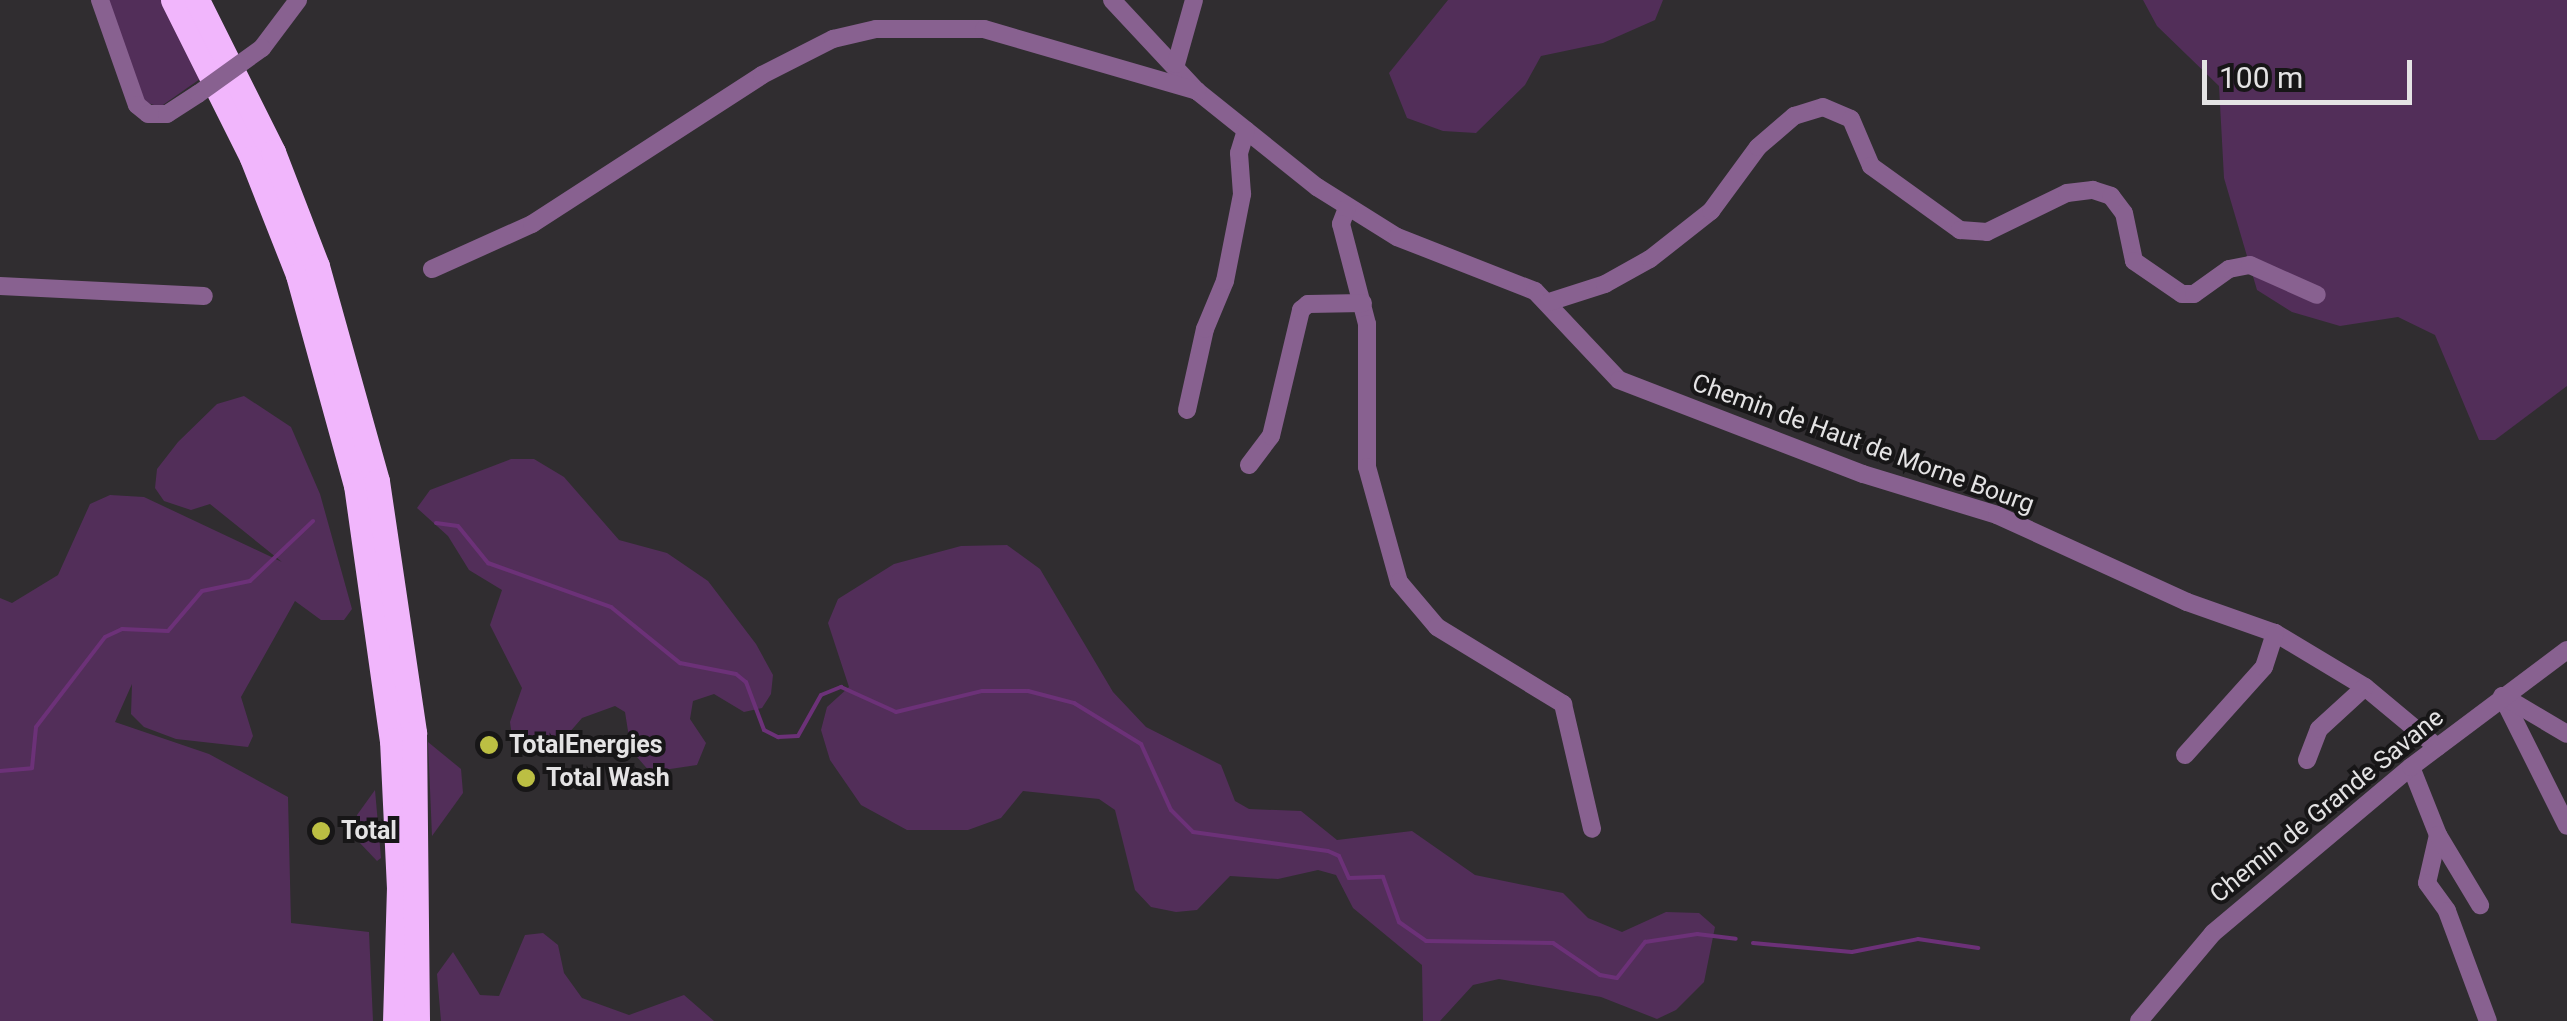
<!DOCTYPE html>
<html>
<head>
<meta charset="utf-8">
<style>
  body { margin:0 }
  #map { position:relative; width:2567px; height:1021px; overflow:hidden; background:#302d30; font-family:Roboto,sans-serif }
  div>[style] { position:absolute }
  .green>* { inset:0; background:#522e59 }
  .stream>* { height:4px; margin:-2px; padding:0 2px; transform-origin:2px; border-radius:2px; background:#6c3178 }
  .minor>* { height:18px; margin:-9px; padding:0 9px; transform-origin:9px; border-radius:9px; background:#886190 }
  .highway>* { height:25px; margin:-12.5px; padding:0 12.5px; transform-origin:12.5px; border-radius:12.5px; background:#f1b6fc }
  .minor-bridge>* { height:18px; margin:-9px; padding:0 9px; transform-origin:9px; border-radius:9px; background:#886190 }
  .dots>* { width:28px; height:28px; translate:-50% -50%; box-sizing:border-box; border:5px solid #171617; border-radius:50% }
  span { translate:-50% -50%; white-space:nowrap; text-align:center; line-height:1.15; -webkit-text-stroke:8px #171617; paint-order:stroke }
  .street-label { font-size:25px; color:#e4e3e4 }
  .poi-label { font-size:25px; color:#e4e3e4; font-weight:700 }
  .left { translate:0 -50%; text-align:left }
  .scale { position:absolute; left:2202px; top:60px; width:210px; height:45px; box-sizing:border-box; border:5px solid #e4e3e4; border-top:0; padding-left:12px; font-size:30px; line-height:35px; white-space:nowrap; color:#e4e3e4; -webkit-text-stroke:8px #171617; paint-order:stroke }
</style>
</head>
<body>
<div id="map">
  <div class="green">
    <i style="clip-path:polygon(106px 0,161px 0,200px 79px,160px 107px,145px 102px)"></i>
    <i style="clip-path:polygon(1448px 0,1663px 0,1655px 20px,1603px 43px,1541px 56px,1525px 85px,1476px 133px,1443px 131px,1407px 118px,1389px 73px)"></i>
    <i style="clip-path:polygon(2143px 0,2567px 0,2567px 386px,2495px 440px,2479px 440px,2435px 335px,2398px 317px,2340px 326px,2292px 312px,2257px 290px,2224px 178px,2219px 86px,2157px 26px)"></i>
    <i style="clip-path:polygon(244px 396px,291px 427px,320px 494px,352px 609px,344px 620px,321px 620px,295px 601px,241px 697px,253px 736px,248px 747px,176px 739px,144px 727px,131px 714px,132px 684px,115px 722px,209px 754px,288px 797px,291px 923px,369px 932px,373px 1021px,0 1021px,0 598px,12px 603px,58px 575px,90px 504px,110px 495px,144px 497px,282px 562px,210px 504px,191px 510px,164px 501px,155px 488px,157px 469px,178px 442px,217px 404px)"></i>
    <i style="clip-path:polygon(511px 459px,534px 459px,564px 477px,619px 540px,667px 553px,708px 581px,756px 644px,773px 675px,771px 694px,762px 708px,744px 712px,714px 694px,693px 701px,690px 719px,706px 743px,697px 765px,650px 772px,631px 750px,625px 712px,615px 706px,582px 718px,555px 749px,542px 753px,512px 737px,510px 722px,522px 688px,490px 625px,502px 590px,469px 570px,448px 536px,417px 508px,430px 490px)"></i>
    <i style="clip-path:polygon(1007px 545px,1040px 569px,1113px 692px,1146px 727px,1221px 765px,1235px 801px,1249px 809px,1301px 811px,1337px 840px,1412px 831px,1475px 875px,1563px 893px,1588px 918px,1622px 932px,1666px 912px,1699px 913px,1715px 927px,1704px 982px,1676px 1010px,1657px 1019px,1601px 997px,1499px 979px,1473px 985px,1440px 1021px,1423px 1021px,1422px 965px,1353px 908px,1336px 875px,1318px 870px,1278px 879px,1230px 876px,1197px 910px,1176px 912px,1151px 907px,1135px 890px,1115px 810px,1099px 799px,1023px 791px,1001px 818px,968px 830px,907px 830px,861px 805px,830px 760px,821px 730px,827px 707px,849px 687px,828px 623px,838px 599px,894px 564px,961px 546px)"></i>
    <i style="clip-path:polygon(428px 742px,461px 769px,463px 793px,432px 836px)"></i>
    <i style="clip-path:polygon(375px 790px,381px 858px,377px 861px,359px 842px,357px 815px)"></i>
    <i style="clip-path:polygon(543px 933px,558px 945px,564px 973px,582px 998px,629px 1015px,684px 995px,714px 1021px,441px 1021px,437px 974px,453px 952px,480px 995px,499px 996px,525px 935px)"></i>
  </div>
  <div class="stream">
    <i style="left:436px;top:523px;width:22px;rotate:8deg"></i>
    <i style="left:458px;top:526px;width:48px;rotate:51deg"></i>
    <i style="left:488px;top:563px;width:131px;rotate:19.7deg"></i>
    <i style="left:611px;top:607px;width:89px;rotate:39.1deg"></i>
    <i style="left:680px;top:663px;width:57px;rotate:11.1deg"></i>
    <i style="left:736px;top:674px;width:13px;rotate:39deg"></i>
    <i style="left:746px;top:682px;width:51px;rotate:69.4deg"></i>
    <i style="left:764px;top:730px;width:16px;rotate:27deg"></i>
    <i style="left:778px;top:737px;width:20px;rotate:-3deg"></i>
    <i style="left:798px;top:736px;width:47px;rotate:-60.7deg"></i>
    <i style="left:821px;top:695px;width:22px;rotate:-22deg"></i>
    <i style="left:841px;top:687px;width:60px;rotate:24.4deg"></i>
    <i style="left:896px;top:712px;width:89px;rotate:-13.7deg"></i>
    <i style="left:982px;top:691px;width:46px"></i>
    <i style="left:1028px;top:691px;width:48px;rotate:14.6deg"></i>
    <i style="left:1074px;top:703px;width:79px;rotate:31.5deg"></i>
    <i style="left:1141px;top:744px;width:72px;rotate:65.6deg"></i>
    <i style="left:1171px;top:810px;width:31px;rotate:45deg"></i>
    <i style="left:1193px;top:832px;width:136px;rotate:8deg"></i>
    <i style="left:1328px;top:851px;width:12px;rotate:24deg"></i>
    <i style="left:1339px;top:856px;width:24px;rotate:66deg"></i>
    <i style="left:1349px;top:878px;width:34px;rotate:-2deg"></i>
    <i style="left:1383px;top:877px;width:48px;rotate:70.4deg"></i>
    <i style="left:1399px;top:922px;width:33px;rotate:35deg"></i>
    <i style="left:1426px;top:941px;width:127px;rotate:0.9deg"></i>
    <i style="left:1553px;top:943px;width:57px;rotate:34.2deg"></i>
    <i style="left:1600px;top:975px;width:17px;rotate:10deg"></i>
    <i style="left:1617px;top:978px;width:46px;rotate:-52.1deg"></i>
    <i style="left:1645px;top:942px;width:53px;rotate:-8.7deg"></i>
    <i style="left:1697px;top:934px;width:39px;rotate:7deg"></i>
    <i style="left:0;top:771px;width:32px;rotate:-5deg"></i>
    <i style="left:32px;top:768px;width:41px;rotate:-84.4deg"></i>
    <i style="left:36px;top:727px;width:113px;rotate:-52.5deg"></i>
    <i style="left:105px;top:637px;width:19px;rotate:-25deg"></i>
    <i style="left:122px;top:629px;width:46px;rotate:2.5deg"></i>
    <i style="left:168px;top:631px;width:52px;rotate:-49.6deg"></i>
    <i style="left:202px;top:591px;width:49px;rotate:-11.8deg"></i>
    <i style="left:250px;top:581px;width:87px;rotate:-43.6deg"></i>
    <i style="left:1753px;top:943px;width:99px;rotate:5.2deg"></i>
    <i style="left:1852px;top:952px;width:67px;rotate:-11.1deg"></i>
    <i style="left:1918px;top:939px;width:61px;rotate:8.5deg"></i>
  </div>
  <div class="minor">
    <i style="left:100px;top:0;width:111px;rotate:70.6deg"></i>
    <i style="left:137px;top:105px;width:14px;rotate:39deg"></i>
    <i style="left:148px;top:114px;width:19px"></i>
    <i style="left:167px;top:114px;width:37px;rotate:-33deg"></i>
    <i style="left:1112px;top:0;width:125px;rotate:47deg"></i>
    <i style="left:1197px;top:91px;width:154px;rotate:38.7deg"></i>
    <i style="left:1317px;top:187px;width:94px;rotate:32deg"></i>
    <i style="left:1397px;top:237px;width:148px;rotate:21.4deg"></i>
    <i style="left:1535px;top:291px;width:122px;rotate:46.7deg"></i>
    <i style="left:1619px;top:380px;width:261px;rotate:21.1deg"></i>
    <i style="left:1863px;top:474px;width:140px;rotate:17deg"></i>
    <i style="left:1997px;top:515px;width:209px;rotate:24.6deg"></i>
    <i style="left:2187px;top:602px;width:93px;rotate:19.4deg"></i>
    <i style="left:2275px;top:633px;width:105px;rotate:31deg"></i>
    <i style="left:2365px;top:687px;width:94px;rotate:39.8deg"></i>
    <i style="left:262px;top:48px;width:60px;rotate:-53.1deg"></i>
    <i style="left:1176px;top:64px;width:66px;rotate:-74.3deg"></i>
    <i style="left:1347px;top:208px;width:17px;rotate:111deg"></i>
    <i style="left:1341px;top:224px;width:103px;rotate:75.4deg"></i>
    <i style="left:1367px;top:324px;width:143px;rotate:90deg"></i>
    <i style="left:1367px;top:467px;width:119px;rotate:74.5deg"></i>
    <i style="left:1399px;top:582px;width:59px;rotate:49.8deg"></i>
    <i style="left:1437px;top:627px;width:148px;rotate:31.4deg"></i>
    <i style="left:1563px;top:704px;width:128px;rotate:76.9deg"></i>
    <i style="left:432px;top:269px;width:110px;rotate:-24.2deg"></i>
    <i style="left:532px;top:224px;width:274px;rotate:-32.9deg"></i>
    <i style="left:762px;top:75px;width:80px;rotate:-26.9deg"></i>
    <i style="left:833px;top:39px;width:44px;rotate:-13.1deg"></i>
    <i style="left:876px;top:29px;width:108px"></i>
    <i style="left:984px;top:29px;width:222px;rotate:16.2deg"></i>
    <i style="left:0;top:286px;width:204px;rotate:2.8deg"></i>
    <i style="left:1549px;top:302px;width:59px;rotate:-17.8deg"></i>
    <i style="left:1605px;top:284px;width:51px;rotate:-29.1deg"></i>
    <i style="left:1650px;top:259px;width:78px;rotate:-38.2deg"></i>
    <i style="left:1711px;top:211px;width:79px;rotate:-53.7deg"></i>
    <i style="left:1758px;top:147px;width:48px;rotate:-40.7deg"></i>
    <i style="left:1794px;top:116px;width:30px;rotate:-17deg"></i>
    <i style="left:1823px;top:107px;width:30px;rotate:23deg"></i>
    <i style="left:1851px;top:119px;width:51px;rotate:66.9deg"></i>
    <i style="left:1871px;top:166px;width:110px;rotate:35.7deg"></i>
    <i style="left:1960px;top:230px;width:27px;rotate:4deg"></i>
    <i style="left:1987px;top:232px;width:89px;rotate:-26deg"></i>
    <i style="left:2067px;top:193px;width:26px;rotate:-7deg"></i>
    <i style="left:2093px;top:190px;width:19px;rotate:18deg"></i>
    <i style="left:2111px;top:196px;width:21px;rotate:53deg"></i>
    <i style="left:2124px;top:213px;width:49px;rotate:78.2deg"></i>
    <i style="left:2134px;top:261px;width:58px;rotate:34.5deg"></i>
    <i style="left:2182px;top:294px;width:12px"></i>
    <i style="left:2194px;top:294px;width:43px;rotate:-35.5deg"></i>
    <i style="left:2229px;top:269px;width:21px;rotate:-11deg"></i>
    <i style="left:2250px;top:265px;width:73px;rotate:24.1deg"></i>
    <i style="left:1187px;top:410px;width:83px;rotate:-77.5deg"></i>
    <i style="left:1205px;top:329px;width:52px;rotate:-67.4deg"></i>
    <i style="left:1225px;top:281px;width:89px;rotate:-78.9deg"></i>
    <i style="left:1242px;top:194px;width:41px;rotate:-94.2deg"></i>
    <i style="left:1239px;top:153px;width:24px;rotate:-73deg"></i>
    <i style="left:1249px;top:465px;width:36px;rotate:-53deg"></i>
    <i style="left:1271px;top:436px;width:130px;rotate:-76.6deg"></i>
    <i style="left:1301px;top:310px;width:9px;rotate:-41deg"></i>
    <i style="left:1308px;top:304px;width:55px;rotate:-1deg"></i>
    <i style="left:2502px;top:696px;width:145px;rotate:63.4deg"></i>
    <i style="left:2503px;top:696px;width:74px;rotate:30.7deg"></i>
    <i style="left:2185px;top:755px;width:118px;rotate:-48.1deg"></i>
    <i style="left:2264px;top:667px;width:36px;rotate:-72deg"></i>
    <i style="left:2307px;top:760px;width:33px;rotate:-69deg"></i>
    <i style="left:2319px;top:729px;width:62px;rotate:-42.4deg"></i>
    <i style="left:2411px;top:767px;width:73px;rotate:68.3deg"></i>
    <i style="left:2438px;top:835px;width:49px;rotate:102.9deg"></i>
    <i style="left:2427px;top:883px;width:34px;rotate:54deg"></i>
    <i style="left:2447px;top:911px;width:117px;rotate:69.6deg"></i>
    <i style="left:2438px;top:835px;width:82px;rotate:59deg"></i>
    <i style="left:2139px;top:1021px;width:115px;rotate:-49.9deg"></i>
    <i style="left:2213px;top:933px;width:258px;rotate:-40deg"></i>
    <i style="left:2411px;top:767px;width:195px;rotate:-36.9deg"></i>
  </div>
  <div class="highway">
    <i style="left:173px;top:0;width:177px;rotate:63.4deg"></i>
    <i style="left:252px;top:158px;width:126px;rotate:68.5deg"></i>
    <i style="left:298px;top:275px;width:218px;rotate:74.6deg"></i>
    <i style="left:356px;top:485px;width:258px;rotate:82deg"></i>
    <i style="left:392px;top:740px;width:147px;rotate:87.3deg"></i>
    <i style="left:399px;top:887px;width:134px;rotate:91.7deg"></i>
    <i style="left:197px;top:0;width:170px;rotate:63.4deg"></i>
    <i style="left:273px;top:152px;width:122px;rotate:68.9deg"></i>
    <i style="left:317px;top:266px;width:223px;rotate:74.4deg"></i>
    <i style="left:377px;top:481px;width:255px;rotate:81.6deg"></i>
    <i style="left:414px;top:733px;width:288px;rotate:89.4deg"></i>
  </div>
  <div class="minor-bridge">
    <i style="left:198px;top:94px;width:79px;rotate:-35.7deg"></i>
  </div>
  <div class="dots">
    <i style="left:489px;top:745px;background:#bcbf43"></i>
    <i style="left:526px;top:778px;background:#bcbf43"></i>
    <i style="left:321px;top:831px;background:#bcbf43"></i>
  </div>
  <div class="street-label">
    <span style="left:1863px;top:444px;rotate:20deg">Chemin de Haut de Morne Bourg</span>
    <span style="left:2327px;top:806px;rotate:-39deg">Chemin de Grande Savane</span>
  </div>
  <div class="poi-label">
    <span class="left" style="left:509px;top:745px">TotalEnergies</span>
    <span class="left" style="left:546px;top:778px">Total Wash</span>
    <span class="left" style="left:341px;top:831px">Total</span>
  </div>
  <div class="scale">100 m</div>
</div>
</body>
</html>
